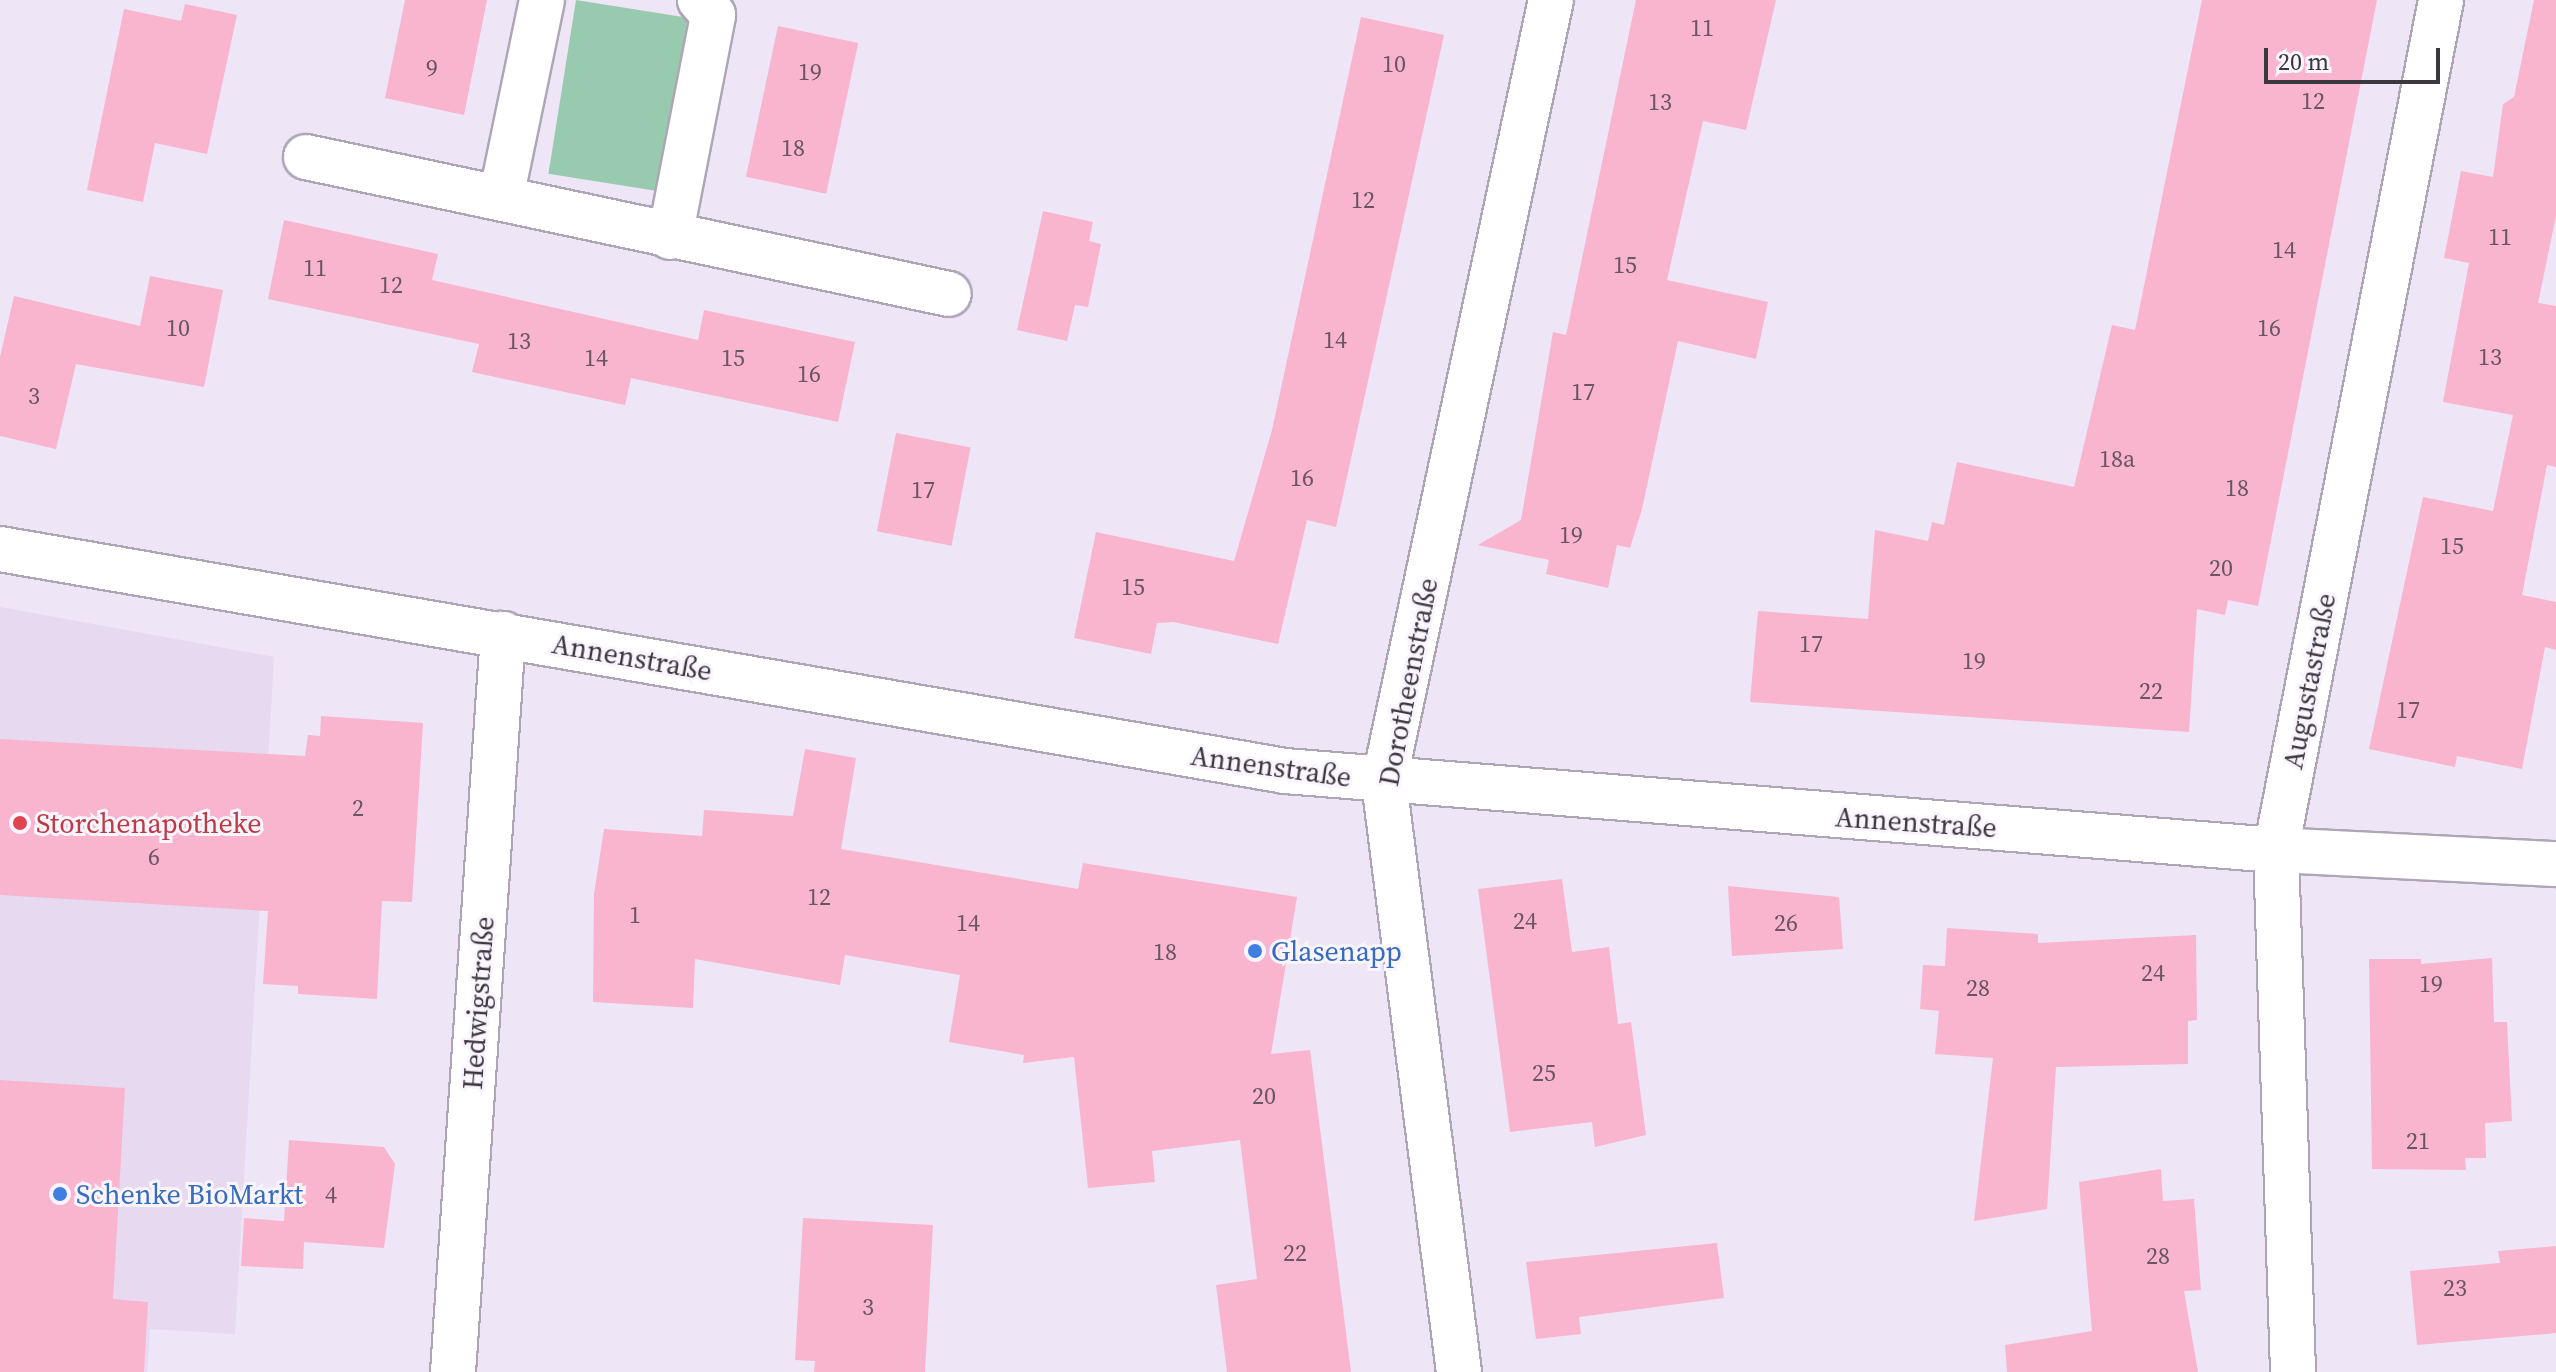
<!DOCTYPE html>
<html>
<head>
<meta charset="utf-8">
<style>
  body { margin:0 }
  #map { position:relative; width:2556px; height:1372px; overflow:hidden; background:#eee5f6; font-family:"Source Serif 4",serif }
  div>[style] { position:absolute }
  .built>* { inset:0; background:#e6d9f0 }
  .green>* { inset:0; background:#97caaf; transform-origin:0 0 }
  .building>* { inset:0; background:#f9b5ce; transform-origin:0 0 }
  .roads { filter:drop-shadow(2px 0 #aea5b5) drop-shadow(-2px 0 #aea5b5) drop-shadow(0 2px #aea5b5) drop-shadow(0 -2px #aea5b5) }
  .minor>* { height:44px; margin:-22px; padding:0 22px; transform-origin:22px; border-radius:22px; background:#fff }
  .dots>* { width:22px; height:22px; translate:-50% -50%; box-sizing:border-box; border:4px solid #f9f4fe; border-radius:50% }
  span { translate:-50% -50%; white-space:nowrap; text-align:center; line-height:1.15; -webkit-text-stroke:6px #f9f4fe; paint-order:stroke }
  .number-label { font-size:24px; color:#6a5662 }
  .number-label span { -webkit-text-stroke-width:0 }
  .street-label { font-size:28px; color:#3b373e }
  .health-label { font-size:28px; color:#be3a42 }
  .left { translate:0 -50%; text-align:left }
  .shop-label { font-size:28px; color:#366cbe }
  .scale { position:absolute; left:2264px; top:48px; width:176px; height:36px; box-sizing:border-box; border:4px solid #3b373e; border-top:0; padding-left:10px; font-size:24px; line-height:28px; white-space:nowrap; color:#3b373e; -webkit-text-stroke:6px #f9f4fe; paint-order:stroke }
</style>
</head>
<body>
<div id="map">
  <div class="built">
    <i style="clip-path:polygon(0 607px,274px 657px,235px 1334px,150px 1329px,147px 1372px,0 1372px)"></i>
  </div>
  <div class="green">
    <i style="left:576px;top:0;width:113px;height:176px;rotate:9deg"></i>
  </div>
  <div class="building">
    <i style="clip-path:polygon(405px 0,487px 0,464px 115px,385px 98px)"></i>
    <i style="clip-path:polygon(1636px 0,1776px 0,1746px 130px,1703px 121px,1667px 280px,1768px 302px,1756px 359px,1678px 341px,1642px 509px,1630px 548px,1617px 545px,1608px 588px,1546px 574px,1549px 560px,1478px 545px,1521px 520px,1553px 332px,1566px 335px)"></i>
    <i style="clip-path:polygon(2202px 0,2377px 0,2258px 606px,2228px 600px,2225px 615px,2197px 609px,2189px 732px,1750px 702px,1758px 611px,1868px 619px,1875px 530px,1928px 541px,1932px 522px,1944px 525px,1957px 462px,2074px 487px,2112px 325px,2135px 330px)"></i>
    <i style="clip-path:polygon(2534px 0,2556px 0,2556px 216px,2538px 303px,2556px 306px,2556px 467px,2547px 465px,2522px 595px,2556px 602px,2556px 650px,2545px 647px,2522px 769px,2457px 756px,2455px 767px,2369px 749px,2423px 497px,2493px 511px,2513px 415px,2443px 402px,2469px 263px,2444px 258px,2461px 171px,2493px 177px,2503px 104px,2514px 97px)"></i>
    <i style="clip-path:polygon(185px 4px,237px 15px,207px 154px,155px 143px,143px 202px,87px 190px,124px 9px,181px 21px)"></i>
    <i style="clip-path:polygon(1361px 17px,1444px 35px,1336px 527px,1307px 520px,1278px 644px,1173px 622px,1157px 623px,1151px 654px,1074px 638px,1096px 532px,1234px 561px,1272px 430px)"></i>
    <i style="left:778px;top:26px;width:82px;height:154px;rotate:12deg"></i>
    <i style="clip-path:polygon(1043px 211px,1093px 222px,1089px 241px,1101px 244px,1088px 307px,1075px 305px,1067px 341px,1017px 330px)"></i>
    <i style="clip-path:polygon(284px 220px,438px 254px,432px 280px,698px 340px,704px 310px,855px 342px,838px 422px,631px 378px,625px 405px,472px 372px,479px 344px,268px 299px)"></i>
    <i style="clip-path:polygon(150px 276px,223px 290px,204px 387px,76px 364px,56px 449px,0 436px,0 357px,14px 296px,140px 326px)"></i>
    <i style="left:896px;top:433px;width:76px;height:100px;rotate:11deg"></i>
    <i style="clip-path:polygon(321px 716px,423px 723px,412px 902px,382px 901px,377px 999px,298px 994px,298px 986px,263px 984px,268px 911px,0 895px,0 739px,305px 756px,308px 735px,320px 736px)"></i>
    <i style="clip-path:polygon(805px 749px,856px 758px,841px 849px,1078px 889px,1083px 863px,1297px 897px,1271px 1054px,1310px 1050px,1351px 1372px,1227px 1372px,1216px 1285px,1257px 1279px,1240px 1140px,1152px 1151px,1155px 1182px,1088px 1188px,1074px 1057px,1023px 1063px,1024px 1055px,949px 1042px,960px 975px,845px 955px,840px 985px,695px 959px,693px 1008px,593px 1002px,594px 894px,604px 829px,702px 836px,704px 810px,793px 816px)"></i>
    <i style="clip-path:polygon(1562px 879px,1572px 952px,1609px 947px,1618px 1024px,1631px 1022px,1646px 1135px,1595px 1147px,1592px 1122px,1510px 1132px,1478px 889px)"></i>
    <i style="clip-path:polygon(1728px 886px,1839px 897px,1843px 949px,1732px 956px)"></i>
    <i style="clip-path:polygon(1947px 928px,2038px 934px,2038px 943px,2196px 935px,2197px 1020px,2188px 1021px,2188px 1064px,2056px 1067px,2047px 1209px,1974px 1221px,1993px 1058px,1935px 1054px,1939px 1011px,1920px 1009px,1923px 965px,1945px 966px)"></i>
    <i style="clip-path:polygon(2492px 958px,2494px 1022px,2507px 1022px,2512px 1121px,2485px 1123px,2486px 1158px,2465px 1158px,2466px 1170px,2372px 1169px,2369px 959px,2421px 959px,2421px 964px)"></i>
    <i style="clip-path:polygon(0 1080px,125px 1088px,113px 1299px,148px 1302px,144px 1372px,0 1372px)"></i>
    <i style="clip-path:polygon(289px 1140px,384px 1147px,395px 1164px,384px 1248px,304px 1242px,303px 1269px,241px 1266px,244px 1218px,284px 1221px)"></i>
    <i style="clip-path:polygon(2161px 1169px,2163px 1201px,2194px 1199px,2201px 1290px,2184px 1291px,2198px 1372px,2007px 1372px,2005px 1345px,2092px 1331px,2079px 1182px)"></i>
    <i style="clip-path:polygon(803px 1218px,933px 1225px,925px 1372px,814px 1372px,815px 1361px,795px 1360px)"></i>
    <i style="clip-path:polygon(1717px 1243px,1724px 1298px,1579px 1317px,1581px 1334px,1536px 1339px,1526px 1262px)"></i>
    <i style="clip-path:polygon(2556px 1246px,2556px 1333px,2417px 1345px,2410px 1271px,2500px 1263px,2498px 1251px)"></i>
  </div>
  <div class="roads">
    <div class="minor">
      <i style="left:306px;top:157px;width:657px;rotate:12.03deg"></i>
      <i style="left:501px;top:198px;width:202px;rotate:-78.3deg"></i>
      <i style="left:670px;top:237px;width:226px;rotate:-79deg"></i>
      <i style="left:713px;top:15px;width:20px;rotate:-131deg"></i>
      <i style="left:0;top:549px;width:1304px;rotate:9.8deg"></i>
      <i style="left:1285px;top:771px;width:994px;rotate:4.56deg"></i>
      <i style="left:2276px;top:850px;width:280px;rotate:2.9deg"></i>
      <i style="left:453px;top:1372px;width:740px;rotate:-86.12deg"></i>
      <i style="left:1459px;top:1372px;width:595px;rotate:-97.24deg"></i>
      <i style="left:1384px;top:782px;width:800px;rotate:-77.95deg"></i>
      <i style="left:2293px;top:1372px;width:522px;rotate:-91.87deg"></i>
      <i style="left:2276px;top:850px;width:866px;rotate:-79.01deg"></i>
    </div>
  </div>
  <div class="dots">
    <i style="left:20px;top:823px;background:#e0444e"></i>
    <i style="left:1255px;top:951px;background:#3f7fe0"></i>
    <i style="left:60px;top:1194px;background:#3f7fe0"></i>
  </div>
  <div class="number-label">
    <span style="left:1702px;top:28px">11</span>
    <span style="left:1394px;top:64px">10</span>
    <span style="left:432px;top:68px">9</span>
    <span style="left:810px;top:72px">19</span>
    <span style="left:2313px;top:101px">12</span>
    <span style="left:1660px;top:102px">13</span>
    <span style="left:793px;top:148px">18</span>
    <span style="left:1363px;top:200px">12</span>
    <span style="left:2500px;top:237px">11</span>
    <span style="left:2284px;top:250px">14</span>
    <span style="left:1625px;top:265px">15</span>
    <span style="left:315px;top:268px">11</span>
    <span style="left:391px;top:285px">12</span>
    <span style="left:178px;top:328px">10</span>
    <span style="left:2269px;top:328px">16</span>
    <span style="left:1335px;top:340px">14</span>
    <span style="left:519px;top:341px">13</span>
    <span style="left:2490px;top:357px">13</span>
    <span style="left:596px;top:358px">14</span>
    <span style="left:733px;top:358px">15</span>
    <span style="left:809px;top:374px">16</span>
    <span style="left:1583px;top:392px">17</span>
    <span style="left:34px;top:396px">3</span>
    <span style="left:2117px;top:459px">18a</span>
    <span style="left:1302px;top:478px">16</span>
    <span style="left:2237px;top:488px">18</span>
    <span style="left:923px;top:490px">17</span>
    <span style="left:1571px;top:535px">19</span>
    <span style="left:2452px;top:546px">15</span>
    <span style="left:2221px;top:568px">20</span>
    <span style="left:1133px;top:587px">15</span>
    <span style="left:1811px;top:644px">17</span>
    <span style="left:1974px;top:661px">19</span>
    <span style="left:2151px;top:691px">22</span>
    <span style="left:2408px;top:710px">17</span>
    <span style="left:358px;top:808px">2</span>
    <span style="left:154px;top:857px">6</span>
    <span style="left:819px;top:897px">12</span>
    <span style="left:635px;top:915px">1</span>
    <span style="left:1525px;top:921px">24</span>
    <span style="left:968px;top:923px">14</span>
    <span style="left:1786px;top:923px">26</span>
    <span style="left:1165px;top:952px">18</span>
    <span style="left:2153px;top:973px">24</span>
    <span style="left:2431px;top:984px">19</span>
    <span style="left:1978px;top:988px">28</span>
    <span style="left:1544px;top:1073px">25</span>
    <span style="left:1264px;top:1096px">20</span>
    <span style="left:2418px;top:1141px">21</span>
    <span style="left:331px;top:1195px">4</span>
    <span style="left:1295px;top:1253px">22</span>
    <span style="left:2158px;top:1256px">28</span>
    <span style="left:2455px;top:1288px">23</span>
    <span style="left:868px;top:1307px">3</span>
  </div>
  <div class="street-label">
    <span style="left:632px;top:657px;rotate:10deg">Annenstraße</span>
    <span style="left:2309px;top:681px;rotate:-79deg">Augustastraße</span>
    <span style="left:1408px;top:682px;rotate:-79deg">Dorotheenstraße</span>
    <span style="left:1271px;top:766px;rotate:8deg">Annenstraße</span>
    <span style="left:1916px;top:822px;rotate:4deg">Annenstraße</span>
    <span style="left:478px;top:1003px;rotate:-86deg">Hedwigstraße</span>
  </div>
  <div class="health-label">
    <span class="left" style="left:36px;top:823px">Storchenapotheke</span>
  </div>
  <div class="shop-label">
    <span class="left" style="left:1271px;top:951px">Glasenapp</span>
    <span class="left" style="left:76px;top:1194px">Schenke BioMarkt</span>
  </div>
  <div class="scale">20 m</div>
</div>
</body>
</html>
